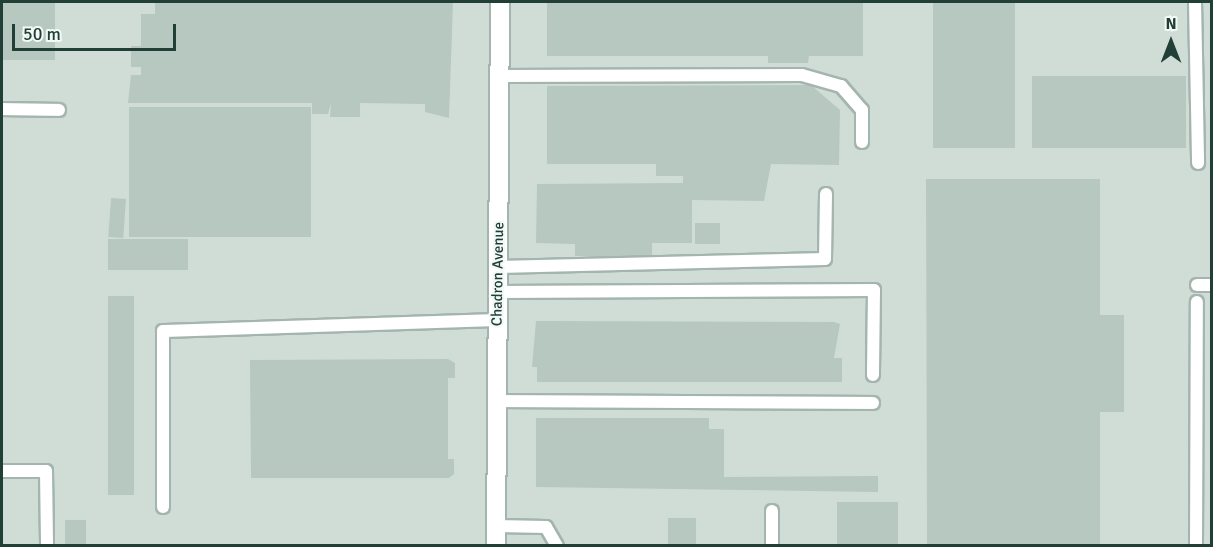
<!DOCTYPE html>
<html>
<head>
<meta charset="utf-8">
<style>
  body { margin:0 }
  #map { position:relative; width:1213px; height:547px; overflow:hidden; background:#e2ede8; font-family:Signika,sans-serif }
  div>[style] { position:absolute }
  .built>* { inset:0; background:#d0ddd6; transform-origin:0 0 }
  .building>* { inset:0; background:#b7c8c0; transform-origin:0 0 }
  .roads { filter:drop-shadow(2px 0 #a4b5af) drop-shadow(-2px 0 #a4b5af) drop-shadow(0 2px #a4b5af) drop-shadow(0 -2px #a4b5af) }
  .lane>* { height:12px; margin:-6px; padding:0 6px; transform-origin:6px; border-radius:6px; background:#fff }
  .street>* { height:18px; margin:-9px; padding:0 9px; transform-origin:9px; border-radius:9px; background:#fff }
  span { translate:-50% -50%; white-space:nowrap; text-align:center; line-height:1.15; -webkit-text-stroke:4.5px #f3f9f6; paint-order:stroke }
  .street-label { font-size:15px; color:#213f36 }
  .frame { position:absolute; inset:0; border:3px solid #213f36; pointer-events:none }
  .north { position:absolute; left:1141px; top:12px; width:60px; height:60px; -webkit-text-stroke:4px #f3f9f6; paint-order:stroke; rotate:0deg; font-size:16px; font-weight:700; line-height:24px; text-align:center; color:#213f36 }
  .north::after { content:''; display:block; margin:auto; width:21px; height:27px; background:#213f36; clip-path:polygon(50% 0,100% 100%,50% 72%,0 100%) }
  .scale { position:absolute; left:12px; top:24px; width:164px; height:27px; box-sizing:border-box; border:3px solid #213f36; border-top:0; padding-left:8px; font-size:18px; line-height:21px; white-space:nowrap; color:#213f36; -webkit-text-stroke:4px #f3f9f6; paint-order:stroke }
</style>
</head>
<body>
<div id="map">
  <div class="built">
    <i style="left:2px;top:2px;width:1209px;height:543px"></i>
  </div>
  <div class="building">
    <i style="left:2px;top:2px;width:53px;height:58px"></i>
    <i style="clip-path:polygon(155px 2px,453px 2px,449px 118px,425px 112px,425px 104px,360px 103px,360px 117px,330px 117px,331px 103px,328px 114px,312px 114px,312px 103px,128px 103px,131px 75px,141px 75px,141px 67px,131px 67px,131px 46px,141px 46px,141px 14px,155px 14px)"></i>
    <i style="clip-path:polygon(547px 2px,863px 2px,863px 56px,809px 56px,808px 63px,768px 63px,768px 56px,547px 56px)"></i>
    <i style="left:933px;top:2px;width:82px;height:146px"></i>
    <i style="left:1032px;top:76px;width:154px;height:72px"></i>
    <i style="clip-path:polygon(811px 85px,840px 110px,839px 165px,771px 164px,764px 201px,692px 200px,692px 243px,652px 243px,652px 257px,575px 256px,575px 244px,536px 243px,537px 184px,683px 183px,683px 176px,656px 176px,656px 164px,547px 164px,547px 86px)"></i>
    <i style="left:129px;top:107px;width:182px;height:130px"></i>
    <i style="clip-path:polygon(926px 179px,1100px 179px,1100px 315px,1124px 315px,1124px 412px,1100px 412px,1100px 546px,927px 546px)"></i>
    <i style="left:111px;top:198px;width:15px;height:39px;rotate:4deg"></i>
    <i style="left:695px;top:223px;width:25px;height:21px"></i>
    <i style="left:108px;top:239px;width:80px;height:31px"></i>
    <i style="left:108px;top:296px;width:26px;height:199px"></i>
    <i style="clip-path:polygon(536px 321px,834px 322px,840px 324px,834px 358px,842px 358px,842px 382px,537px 382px,537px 367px,532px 367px)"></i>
    <i style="clip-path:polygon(448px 359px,455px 363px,455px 378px,448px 378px,448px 459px,454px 459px,454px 474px,449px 478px,251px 478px,250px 360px)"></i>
    <i style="clip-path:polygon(536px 418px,709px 418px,709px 429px,724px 429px,724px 477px,878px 476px,878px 492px,536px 487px)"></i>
    <i style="left:837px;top:502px;width:61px;height:42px"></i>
    <i style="left:668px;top:518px;width:28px;height:28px"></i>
    <i style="left:65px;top:520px;width:21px;height:26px"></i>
  </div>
  <div class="roads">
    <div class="lane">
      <i style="left:1195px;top:2px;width:161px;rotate:88.9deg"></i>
      <i style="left:500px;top:76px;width:302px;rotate:-0.2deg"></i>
      <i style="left:802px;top:75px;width:41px;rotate:15.8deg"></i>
      <i style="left:841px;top:86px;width:32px;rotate:49deg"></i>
      <i style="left:862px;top:110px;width:32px;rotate:90deg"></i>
      <i style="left:2px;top:109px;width:57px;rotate:1deg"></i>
      <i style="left:498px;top:267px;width:327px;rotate:-1.4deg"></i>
      <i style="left:825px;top:259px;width:65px;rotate:-89.1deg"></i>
      <i style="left:1197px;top:285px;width:15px"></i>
      <i style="left:498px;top:292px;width:376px;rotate:-0.3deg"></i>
      <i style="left:874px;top:290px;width:85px;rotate:90.7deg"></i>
      <i style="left:497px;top:401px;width:376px;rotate:0.3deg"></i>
      <i style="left:2px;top:471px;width:44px"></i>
      <i style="left:46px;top:471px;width:75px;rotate:89.2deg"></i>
      <i style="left:163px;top:507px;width:176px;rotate:-90deg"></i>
      <i style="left:163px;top:331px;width:335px;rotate:-1.9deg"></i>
      <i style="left:496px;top:526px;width:50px;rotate:1.1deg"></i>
      <i style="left:546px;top:527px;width:22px;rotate:60deg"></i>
      <i style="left:772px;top:546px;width:35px;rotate:-90deg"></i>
      <i style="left:1196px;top:546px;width:244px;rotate:-89.8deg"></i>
    </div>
    <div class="street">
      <i style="left:496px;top:546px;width:544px;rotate:-89.58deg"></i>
    </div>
  </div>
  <div class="street-label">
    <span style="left:498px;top:274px;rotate:-89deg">Chadron Avenue</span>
  </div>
  <div class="frame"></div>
  <div class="north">N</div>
  <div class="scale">50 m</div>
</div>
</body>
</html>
